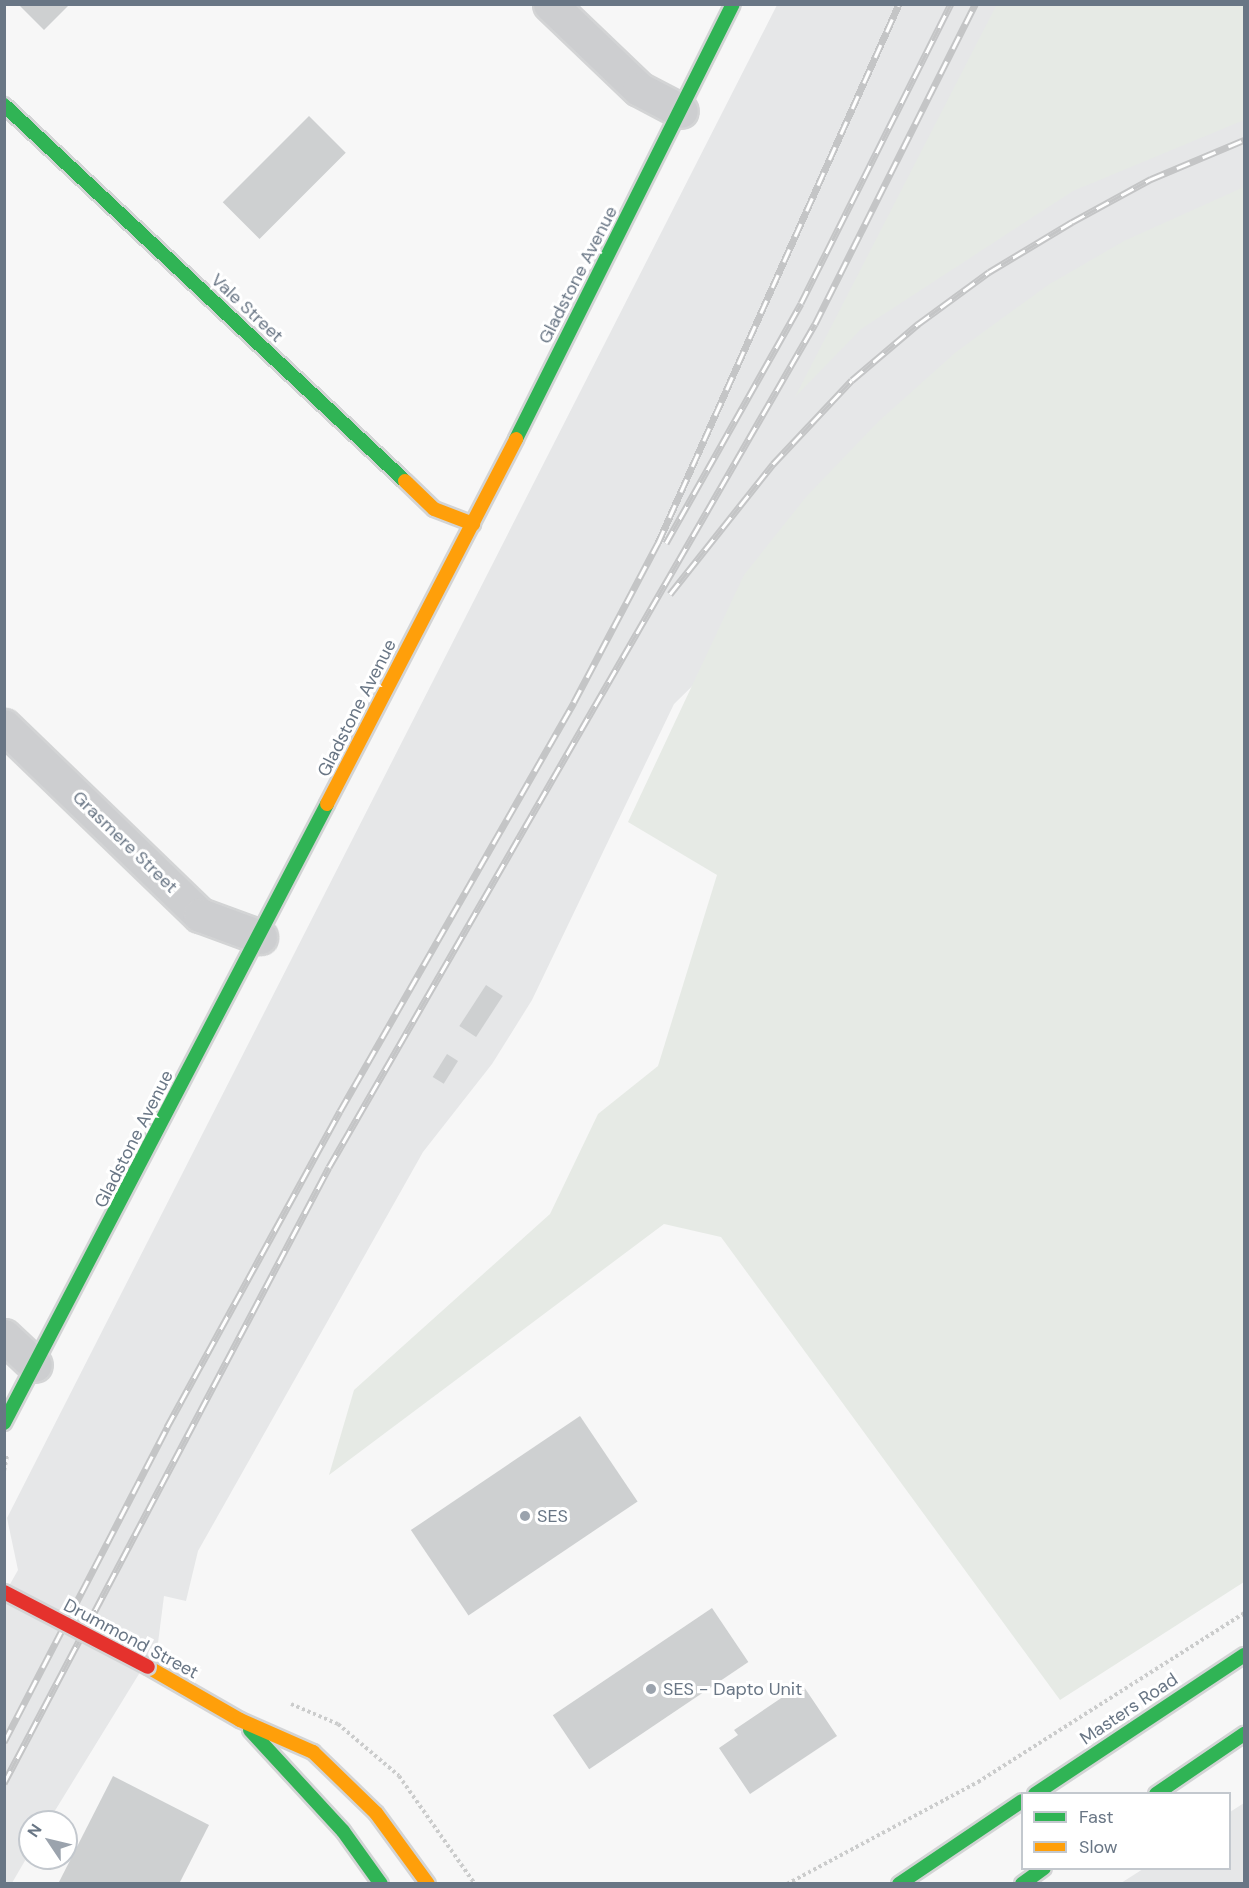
<!DOCTYPE html>
<html>
<head>
<meta charset="utf-8">
<style>
  body { margin:0 }
  #map { position:relative; width:1249px; height:1888px; overflow:hidden; background:#f7f7f7; font-family:"DM Sans",sans-serif }
  div>[style] { position:absolute }
  .built>* { inset:0; background:#e6e7e8 }
  .green>* { inset:0; background:#e6eae5 }
  .building>* { inset:0; background:#ced0d1; transform-origin:0 0 }
  .path>* { height:4px; margin-top:-2px; transform-origin:0; background:repeating-linear-gradient(90deg,#cbcccc 0 3px,transparent 0 6px) }
  .roads { filter:drop-shadow(2px 0 #d3d4d5) drop-shadow(-2px 0 #d3d4d5) drop-shadow(0 2px #d3d4d5) drop-shadow(0 -2px #d3d4d5) }
  .street>* { height:33px; margin:-16.5px; padding:0 16.5px; transform-origin:16.5px; border-radius:16.5px; background:#cdced0 }
  .fast>* { height:14px; margin:-7px; padding:0 7px; transform-origin:7px; border-radius:7px; background:#30b455 }
  .slow>* { height:14px; margin:-7px; padding:0 7px; transform-origin:7px; border-radius:7px; background:#ff9f0a }
  .rail>* { height:7px; margin-top:-3.5px; transform-origin:0; background:repeating-linear-gradient(90deg,#fff 0 14px,#c4c5c6 0 28px); box-sizing:border-box; border-block:2px solid #c4c5c6 }
  .bridges { filter:drop-shadow(2px 0 #d3d4d5) drop-shadow(-2px 0 #d3d4d5) drop-shadow(0 2px #d3d4d5) drop-shadow(0 -2px #d3d4d5) }
  .jam-bridge>* { height:14px; margin:-7px; padding:0 7px; transform-origin:7px; border-radius:7px; background:#e5322d }
  .dots>* { width:16px; height:16px; translate:-50% -50%; box-sizing:border-box; border:3px solid #fff; border-radius:50% }
  span { translate:-50% -50%; white-space:nowrap; text-align:center; line-height:1.15; -webkit-text-stroke:6px #fff; paint-order:stroke }
  .street-label { font-size:18px; color:#697685 }
  .poi-label { font-size:18px; color:#697685 }
  .left { translate:0 -50%; text-align:left }
  .frame { position:absolute; inset:0; border:6px solid #697685; pointer-events:none }
  .legend { position:absolute; left:1021px; top:1792px; width:210px; height:78px; box-sizing:border-box; background:#fff; border:2px solid #c3c8ce; margin:0; padding:8px 10px; list-style:none; font-size:18px; color:#697685 }
  .legend li { display:flex; align-items:center; gap:12px; height:30px }
  .legend b { width:30px; border:2px solid #c3c8ce }
  .north { position:absolute; left:18px; top:1810px; width:60px; height:60px; box-sizing:border-box; background:#fff; border:2px solid #c3c8ce; border-radius:50%; rotate:305deg; font-size:16px; font-weight:700; line-height:24px; text-align:center; color:#697685 }
  .north::after { content:''; display:block; margin:auto; width:21px; height:27px; background:#9ba3ad; clip-path:polygon(50% 0,100% 100%,50% 72%,0 100%) }
</style>
</head>
<body>
<div id="map">
  <div class="built">
    <i style="clip-path:polygon(777px 5px,1244px 5px,1244px 251px,986px 398px,674px 704px,532px 1000px,492px 1064px,423px 1152px,198px 1551px,186px 1601px,164px 1596px,158px 1643px,48px 1822px,30px 1822px,30px 1852px,12px 1883px,5px 1884px,4px 1595px,18px 1570px,7px 1518px)"></i>
    <i style="clip-path:polygon(1244px 1803px,1244px 1883px,1121px 1883px,1143px 1869px,1230px 1868px,1230px 1812px)"></i>
  </div>
  <div class="green">
    <i style="clip-path:polygon(997px 4px,1244px 5px,1244px 120px,1073px 191px,861px 329px,795px 397px)"></i>
    <i style="clip-path:polygon(1244px 187px,1244px 1582px,1060px 1700px,721px 1237px,664px 1224px,329px 1475px,354px 1390px,550px 1214px,598px 1114px,658px 1066px,717px 875px,628px 822px,744px 575px,806px 497px,878px 422px,956px 352px,1048px 285px,1124px 241px)"></i>
  </div>
  <div class="building">
    <i style="clip-path:polygon(18px 4px,70px 4px,44px 30px)"></i>
    <i style="left:309px;top:116px;width:52px;height:122px;rotate:45deg"></i>
    <i style="left:486px;top:985px;width:20px;height:49px;rotate:33deg"></i>
    <i style="left:447px;top:1054px;width:13px;height:27px;rotate:32deg"></i>
    <i style="left:580px;top:1416px;width:103px;height:204px;rotate:56deg"></i>
    <i style="left:712px;top:1608px;width:65px;height:192px;rotate:56deg"></i>
    <i style="clip-path:polygon(802px 1684px,837px 1736px,750px 1794px,719px 1748px,738px 1735px,734px 1730px)"></i>
    <i style="clip-path:polygon(113px 1776px,209px 1825px,179px 1884px,58px 1884px)"></i>
  </div>
  <div class="path">
    <i style="left:4px;top:1471px;width:16px;rotate:-79deg"></i>
    <i style="left:291px;top:1704px;width:51px;rotate:23.1deg"></i>
    <i style="left:338px;top:1724px;width:80px;rotate:40.4deg"></i>
    <i style="left:399px;top:1776px;width:132px;rotate:54.9deg"></i>
    <i style="left:787px;top:1884px;width:217px;rotate:-28.1deg"></i>
    <i style="left:978px;top:1782px;width:315px;rotate:-32.4deg"></i>
  </div>
  <div class="roads">
    <div class="street">
      <i style="left:550px;top:4px;width:123px;rotate:43.7deg"></i>
      <i style="left:639px;top:89px;width:47px;rotate:27.6deg"></i>
      <i style="left:4px;top:726px;width:272px;rotate:44deg"></i>
      <i style="left:200px;top:915px;width:64px;rotate:20.1deg"></i>
      <i style="left:4px;top:1336px;width:42px;rotate:43.1deg"></i>
    </div>
    <div class="fast">
      <i style="left:4px;top:105px;width:550px;rotate:43.16deg"></i>
      <i style="left:516px;top:439px;width:486px;rotate:-63.5deg"></i>
      <i style="left:4px;top:1423px;width:698px;rotate:-62.44deg"></i>
      <i style="left:250px;top:1730px;width:137px;rotate:47.4deg"></i>
      <i style="left:343px;top:1831px;width:65px;rotate:54.4deg"></i>
      <i style="left:1035px;top:1794px;width:251px;rotate:-33.6deg"></i>
      <i style="left:1156px;top:1794px;width:107px;rotate:-34.3deg"></i>
      <i style="left:899px;top:1884px;width:148px;rotate:-34deg"></i>
      <i style="left:1022px;top:1884px;width:27px;rotate:-36deg"></i>
    </div>
    <div class="slow">
      <i style="left:405px;top:481px;width:40px;rotate:44deg"></i>
      <i style="left:434px;top:509px;width:42px;rotate:21deg"></i>
      <i style="left:327px;top:804px;width:411px;rotate:-62.6deg"></i>
      <i style="left:148px;top:1667px;width:106px;rotate:29.9deg"></i>
      <i style="left:240px;top:1720px;width:80px;rotate:23.7deg"></i>
      <i style="left:313px;top:1752px;width:88px;rotate:44.1deg"></i>
      <i style="left:376px;top:1813px;width:88px;rotate:53.8deg"></i>
    </div>
  </div>
  <div class="rail">
    <i style="left:666px;top:543px;width:275px;rotate:-60.6deg"></i>
    <i style="left:801px;top:303px;width:335px;rotate:-63.4deg"></i>
    <i style="left:670px;top:594px;width:166px;rotate:-51.6deg"></i>
    <i style="left:773px;top:464px;width:115px;rotate:-46.8deg"></i>
    <i style="left:852px;top:380px;width:87px;rotate:-40.3deg"></i>
    <i style="left:918px;top:324px;width:88px;rotate:-36.2deg"></i>
    <i style="left:989px;top:272px;width:97px;rotate:-31.1deg"></i>
    <i style="left:1072px;top:222px;width:90px;rotate:-28.6deg"></i>
    <i style="left:1151px;top:179px;width:101px;rotate:-22.8deg"></i>
    <i style="left:4px;top:1742px;width:355px;rotate:-62.6deg"></i>
    <i style="left:167px;top:1427px;width:360px;rotate:-61.3deg"></i>
    <i style="left:340px;top:1111px;width:471px;rotate:-60.2deg"></i>
    <i style="left:574px;top:702px;width:180px;rotate:-62.2deg"></i>
    <i style="left:658px;top:543px;width:590px;rotate:-65.91deg"></i>
    <i style="left:4px;top:1783px;width:696px;rotate:-62.18deg"></i>
    <i style="left:329px;top:1167px;width:973px;rotate:-60.04deg"></i>
    <i style="left:815px;top:324px;width:358px;rotate:-63.4deg"></i>
  </div>
  <div class="bridges">
    <div class="jam-bridge">
      <i style="left:4px;top:1592px;width:162px;rotate:27.5deg"></i>
    </div>
  </div>
  <div class="dots">
    <i style="left:525px;top:1516px;background:#9ba3ad"></i>
    <i style="left:651px;top:1689px;background:#9ba3ad"></i>
  </div>
  <div class="street-label">
    <span style="left:578px;top:275px;rotate:-63deg">Gladstone Avenue</span>
    <span style="left:247px;top:308px;rotate:43deg">Vale Street</span>
    <span style="left:357px;top:708px;rotate:-63deg">Gladstone Avenue</span>
    <span style="left:125px;top:842px;rotate:44deg">Grasmere Street</span>
    <span style="left:134px;top:1139px;rotate:-63deg">Gladstone Avenue</span>
    <span style="left:131px;top:1639px;rotate:28deg">Drummond Street</span>
    <span style="left:1129px;top:1709px;rotate:-34deg">Masters Road</span>
  </div>
  <div class="poi-label">
    <span class="left" style="left:537px;top:1516px">SES</span>
    <span class="left" style="left:663px;top:1689px">SES - Dapto Unit</span>
  </div>
  <div class="frame"></div>
  <ul class="legend">
  <li><b style="height:8px;background:#30b455"></b>Fast</li>
  <li><b style="height:8px;background:#ff9f0a"></b>Slow</li>
  </ul>
  <div class="north">N</div>
</div>
</body>
</html>
